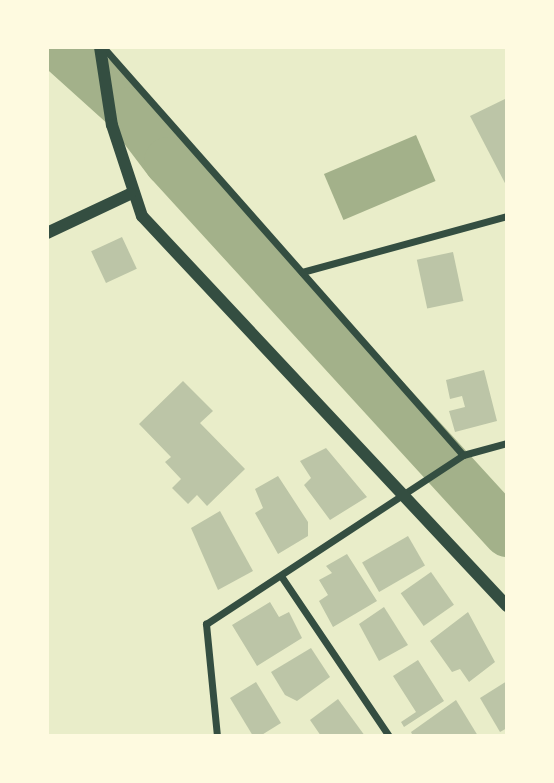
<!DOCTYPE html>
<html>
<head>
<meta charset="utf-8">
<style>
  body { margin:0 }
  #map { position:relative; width:554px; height:783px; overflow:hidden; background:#e9edc9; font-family:Signika,sans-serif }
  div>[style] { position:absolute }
  .water>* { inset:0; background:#a3b18a; transform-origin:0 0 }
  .river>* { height:49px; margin:-24.5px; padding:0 24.5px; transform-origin:24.5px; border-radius:24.5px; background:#a3b18a }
  .building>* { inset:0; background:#bcc5a7; transform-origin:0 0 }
  .minor>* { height:7px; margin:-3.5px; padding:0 3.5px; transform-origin:3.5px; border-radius:3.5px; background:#344e41 }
  .tertiary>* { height:12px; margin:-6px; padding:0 6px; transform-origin:6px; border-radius:6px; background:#344e41 }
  span { translate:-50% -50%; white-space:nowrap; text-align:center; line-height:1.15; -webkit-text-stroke:6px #fefae0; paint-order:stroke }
  .frame { position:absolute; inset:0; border:49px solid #fefae0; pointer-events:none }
</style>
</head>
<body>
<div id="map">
  <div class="water">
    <i style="left:416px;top:135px;width:50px;height:100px;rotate:67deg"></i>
  </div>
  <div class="river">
    <i style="left:59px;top:47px;width:96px;rotate:42deg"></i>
    <i style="left:130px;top:111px;width:63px;rotate:52.8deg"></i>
    <i style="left:168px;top:161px;width:503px;rotate:47.58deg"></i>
  </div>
  <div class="building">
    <i style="clip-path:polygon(507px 98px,507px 187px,470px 116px)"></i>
    <i style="left:122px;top:237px;width:35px;height:34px;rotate:65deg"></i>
    <i style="left:453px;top:252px;width:50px;height:37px;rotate:78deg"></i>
    <i style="clip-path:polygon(484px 370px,497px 421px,455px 432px,449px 411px,465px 407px,462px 396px,450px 399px,446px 380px)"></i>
    <i style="clip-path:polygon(183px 381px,213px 411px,200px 423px,245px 469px,207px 506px,197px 495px,188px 504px,172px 488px,181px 479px,165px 462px,171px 457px,139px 424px)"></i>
    <i style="clip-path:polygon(326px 448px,367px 497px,330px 520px,304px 485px,311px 478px,300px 461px)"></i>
    <i style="clip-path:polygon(278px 476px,308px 522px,308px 536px,278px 554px,255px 513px,263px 508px,255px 489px)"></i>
    <i style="clip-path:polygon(220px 511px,253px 571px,218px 590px,191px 528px)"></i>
    <i style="left:408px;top:536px;width:34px;height:53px;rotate:60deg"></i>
    <i style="clip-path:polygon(347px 554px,377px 601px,333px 627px,319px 601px,328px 595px,319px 580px,332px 573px,326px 566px)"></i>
    <i style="left:431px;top:572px;width:40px;height:37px;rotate:55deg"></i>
    <i style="clip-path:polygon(270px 602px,279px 617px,289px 612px,302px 638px,257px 666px,232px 625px)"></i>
    <i style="clip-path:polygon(384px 607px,408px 645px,379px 661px,359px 624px)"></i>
    <i style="clip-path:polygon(468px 612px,495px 662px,469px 682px,460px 669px,452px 672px,430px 641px)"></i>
    <i style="clip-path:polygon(311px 648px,330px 677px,297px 701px,285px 695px,271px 672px)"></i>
    <i style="clip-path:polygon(418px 660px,444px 701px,404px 727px,401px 722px,416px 712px,393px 676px)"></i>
    <i style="clip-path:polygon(507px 681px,507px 728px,500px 732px,480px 698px)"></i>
    <i style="clip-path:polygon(256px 682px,281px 723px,260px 736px,253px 736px,230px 698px)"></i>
    <i style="clip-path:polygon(338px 699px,365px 736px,321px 736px,310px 720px)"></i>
    <i style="clip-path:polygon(456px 700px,478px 736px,413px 736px,411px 732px)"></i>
  </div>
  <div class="minor">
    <i style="left:103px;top:47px;width:544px;rotate:48.58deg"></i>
    <i style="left:302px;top:272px;width:213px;rotate:-15.3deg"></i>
    <i style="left:281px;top:576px;width:193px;rotate:56deg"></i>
    <i style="left:217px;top:736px;width:113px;rotate:-95.6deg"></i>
    <i style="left:206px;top:624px;width:308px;rotate:-33.3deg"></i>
    <i style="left:463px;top:455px;width:46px;rotate:-15.3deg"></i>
  </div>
  <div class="tertiary">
    <i style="left:100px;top:47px;width:79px;rotate:81.3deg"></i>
    <i style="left:112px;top:125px;width:96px;rotate:71.8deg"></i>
    <i style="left:142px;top:216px;width:534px;rotate:46.9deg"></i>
    <i style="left:47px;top:233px;width:92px;rotate:-25.2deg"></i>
  </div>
  <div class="frame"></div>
</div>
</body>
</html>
